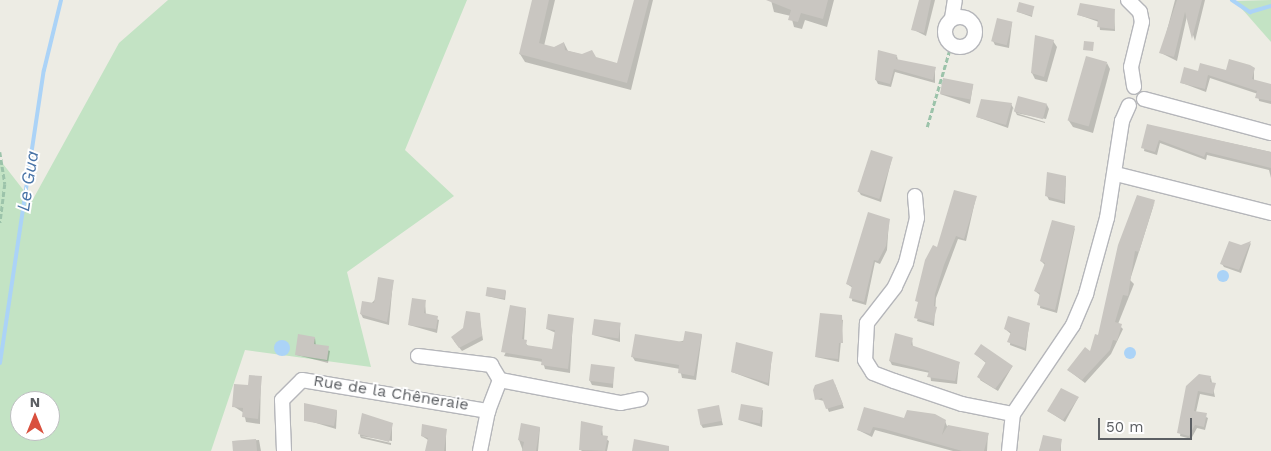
<!DOCTYPE html>
<html>
<head>
<meta charset="utf-8">
<style>
  body { margin:0 }
  #map { position:relative; width:1271px; height:451px; overflow:hidden; background:#edece4; font-family:"Work Sans",sans-serif }
  div>[style] { position:absolute }
  .green>* { inset:0; background:#c3e3c4 }
  .water>* { inset:0; background:#abd3f7 }
  .round { border-radius:50% }
  .shadow>* { inset:0; background:#0003 }
  .stream>* { height:4px; margin:-2px; padding:0 2px; transform-origin:2px; border-radius:2px; background:#abd3f7 }
  .building>* { inset:0; background:#c9c6c1; transform-origin:0 0 }
  .path>* { height:2.5px; margin-top:-1.25px; transform-origin:0; background:repeating-linear-gradient(90deg,#9cc3aa 0 5px,transparent 0 7.5px) }
  .roads { filter:drop-shadow(1px 0 #b5b6ba) drop-shadow(-1px 0 #b5b6ba) drop-shadow(0 1px #b5b6ba) drop-shadow(0 -1px #b5b6ba) }
  .minor>* { height:14px; margin:-7px; padding:0 7px; transform-origin:7px; border-radius:7px; background:#fff }
  .minor>.ring { margin:-7px; padding:0; box-sizing:content-box; background:none; border:14px solid #fff; border-radius:50% }
  span { translate:-50% -50%; white-space:nowrap; text-align:center; line-height:1.15; -webkit-text-stroke:4px #fff; paint-order:stroke }
  .street-label { font-size:16px; color:#5c5f63 }
  .water-label { font-size:18px; color:#4974a7; font-style:italic }
  .north { position:absolute; left:10px; top:391px; width:50px; height:50px; box-sizing:border-box; background:#fff; border:1px solid #bebfc1; border-radius:50%; rotate:0deg; font-size:14px; font-weight:700; line-height:20px; text-align:center; color:#5c5f63 }
  .north::after { content:''; display:block; margin:auto; width:18px; height:22px; background:#d9503e; clip-path:polygon(50% 0,100% 100%,50% 72%,0 100%) }
  .scale { position:absolute; left:1098px; top:418px; width:94px; height:22px; box-sizing:border-box; border:2px solid #5c5f63; border-top:0; padding-left:6px; font-size:15px; line-height:18px; white-space:nowrap; color:#5c5f63; -webkit-text-stroke:4px #fff; paint-order:stroke }
</style>
</head>
<body>
<div id="map">
  <div class="green">
    <i style="clip-path:polygon(evenodd,168px 0,467px 0,405px 150px,454px 196px,347px 272px,371px 367px,245px 350px,211px 451px,0 451px,0 160px,32px 201px,119px 43px,168px 0,20px 401px,50px 401px,50px 431px,20px 431px,20px 401px)"></i>
    <i style="clip-path:polygon(1271px 0,1271px 42px,1235px 1px)"></i>
  </div>
  <div class="water">
    <i class="round" style="left:1217px;top:270px;width:12px;height:12px"></i>
    <i class="round" style="left:274px;top:340px;width:16px;height:16px"></i>
    <i class="round" style="left:1124px;top:347px;width:12px;height:12px"></i>
  </div>
  <div class="shadow">
    <i style="clip-path:polygon(534px 0,555px 0,544px 46px,554px 48px,564px 43px,568px 51px,618px 64px,635px 0,653px 0,631px 90px,525px 62px,520px 54px)"></i>
    <i style="clip-path:polygon(771px 0,834px 0,827px 27px,805px 20px,802px 29px,794px 27px,791px 16px,774px 12px)"></i>
    <i style="clip-path:polygon(920px 0,935px 0,926px 36px,912px 29px)"></i>
    <i style="clip-path:polygon(1175px 0,1205px 0,1195px 41px,1187px 16px,1177px 61px,1161px 53px)"></i>
    <i style="clip-path:polygon(1033px 7px,1032px 17px,1018px 12px)"></i>
    <i style="clip-path:polygon(1114px 10px,1115px 31px,1100px 30px,1099px 22px,1079px 15px)"></i>
    <i style="clip-path:polygon(1012px 23px,1009px 48px,995px 45px,993px 41px)"></i>
    <i style="clip-path:polygon(1053px 41px,1057px 47px,1047px 82px,1035px 79px,1032px 73px)"></i>
    <i style="clip-path:polygon(897px 56px,898px 61px,935px 68px,935px 83px,895px 72px,891px 87px,878px 84px,876px 80px)"></i>
    <i style="clip-path:polygon(1107px 63px,1110px 69px,1093px 133px,1073px 127px,1069px 121px)"></i>
    <i style="clip-path:polygon(1254px 69px,1254px 81px,1271px 85px,1271px 104px,1259px 101px,1258px 94px,1210px 78px,1206px 92px,1182px 83px,1199px 72px)"></i>
    <i style="clip-path:polygon(973px 85px,970px 104px,940px 94px)"></i>
    <i style="clip-path:polygon(1011px 104px,1015px 111px,1047px 105px,1049px 109px,1046px 119px,1016px 113px,1013px 108px,1008px 128px,977px 117px)"></i>
    <i style="clip-path:polygon(1016px 113px,1045px 122px,1045px 123px,1017px 115px)"></i>
    <i style="clip-path:polygon(1148px 125px,1271px 152px,1271px 178px,1269px 170px,1207px 155px,1206px 160px,1160px 143px,1157px 155px,1144px 151px)"></i>
    <i style="clip-path:polygon(892px 158px,881px 202px,861px 195px,859px 192px)"></i>
    <i style="clip-path:polygon(1066px 177px,1065px 204px,1049px 200px,1047px 196px)"></i>
    <i style="clip-path:polygon(976px 197px,966px 241px,958px 239px,936px 298px,934px 326px,917px 321px,938px 248px)"></i>
    <i style="clip-path:polygon(1155px 201px,1130px 280px,1134px 284px,1118px 324px,1123px 329px,1111px 354px,1085px 383px,1068px 370px,1091px 353px)"></i>
    <i style="clip-path:polygon(889px 220px,887px 250px,880px 264px,875px 262px,866px 305px,852px 301px,853px 288px,847px 284px)"></i>
    <i style="clip-path:polygon(1075px 228px,1057px 313px,1040px 308px,1041px 296px,1035px 291px,1045px 265px,1041px 261px)"></i>
    <i style="clip-path:polygon(1251px 243px,1241px 273px,1224px 267px,1222px 264px)"></i>
    <i style="clip-path:polygon(393px 281px,389px 325px,363px 318px,361px 314px)"></i>
    <i style="clip-path:polygon(506px 291px,505px 300px,487px 296px)"></i>
    <i style="clip-path:polygon(425px 301px,426px 315px,439px 320px,437px 333px,409px 325px)"></i>
    <i style="clip-path:polygon(526px 309px,524px 341px,528px 346px,553px 350px,556px 333px,547px 329px,573px 319px,570px 373px,545px 369px,543px 362px,504px 356px)"></i>
    <i style="clip-path:polygon(479px 314px,483px 340px,462px 351px,454px 341px)"></i>
    <i style="clip-path:polygon(821px 315px,843px 320px,839px 362px,816px 357px)"></i>
    <i style="clip-path:polygon(620px 324px,620px 342px,593px 335px)"></i>
    <i style="clip-path:polygon(1029px 324px,1026px 351px,1010px 345px,1011px 334px,1005px 329px)"></i>
    <i style="clip-path:polygon(702px 335px,696px 380px,682px 378px,680px 369px,635px 361px,632px 356px)"></i>
    <i style="clip-path:polygon(315px 338px,316px 346px,330px 351px,328px 363px,297px 355px)"></i>
    <i style="clip-path:polygon(912px 339px,913px 347px,959px 363px,957px 384px,931px 381px,930px 373px,892px 365px,890px 361px)"></i>
    <i style="clip-path:polygon(772px 353px,769px 386px,732px 372px)"></i>
    <i style="clip-path:polygon(975px 354px,1012px 367px,998px 391px,980px 380px,986px 363px)"></i>
    <i style="clip-path:polygon(614px 368px,613px 388px,592px 385px,590px 381px)"></i>
    <i style="clip-path:polygon(261px 377px,260px 424px,246px 422px,244px 413px,233px 406px)"></i>
    <i style="clip-path:polygon(1211px 378px,1215px 397px,1200px 394px,1196px 412px,1208px 418px,1205px 430px,1197px 428px,1191px 439px,1180px 436px,1187px 386px)"></i>
    <i style="clip-path:polygon(835px 384px,844px 408px,829px 412px,824px 401px,816px 399px)"></i>
    <i style="clip-path:polygon(1078px 398px,1065px 422px,1048px 411px)"></i>
    <i style="clip-path:polygon(718px 407px,723px 425px,703px 428px,701px 425px)"></i>
    <i style="clip-path:polygon(763px 410px,762px 427px,739px 420px)"></i>
    <i style="clip-path:polygon(337px 411px,336px 429px,306px 420px)"></i>
    <i style="clip-path:polygon(363px 414px,392px 424px,392px 441px,360px 436px)"></i>
    <i style="clip-path:polygon(905px 420px,945px 421px,947px 426px,988px 434px,987px 451px,953px 451px,875px 430px,872px 437px,858px 430px)"></i>
    <i style="clip-path:polygon(602px 427px,603px 437px,609px 441px,607px 451px,581px 451px)"></i>
    <i style="clip-path:polygon(540px 428px,538px 451px,523px 451px,519px 440px)"></i>
    <i style="clip-path:polygon(446px 431px,446px 451px,427px 451px,428px 440px,422px 436px)"></i>
    <i style="clip-path:polygon(360px 436px,391px 443px,391px 445px,361px 438px)"></i>
    <i style="clip-path:polygon(1044px 437px,1061px 440px,1061px 451px,1039px 451px)"></i>
    <i style="clip-path:polygon(259px 440px,261px 451px,234px 451px,234px 441px)"></i>
  </div>
  <div class="stream">
    <i style="left:1232px;top:0;width:22px;rotate:34deg"></i>
    <i style="left:1250px;top:12px;width:22px;rotate:-16deg"></i>
    <i style="left:0;top:363px;width:296px;rotate:-81.5deg"></i>
    <i style="left:44px;top:70px;width:72px;rotate:-76.3deg"></i>
  </div>
  <div class="building">
    <i style="clip-path:polygon(532px 0,549px 0,539px 43px,554px 47px,564px 42px,565px 50px,582px 54px,592px 50px,596px 57px,617px 63px,634px 0,649px 0,627px 83px,519px 54px)"></i>
    <i style="clip-path:polygon(766px 0,828px 0,823px 19px,801px 13px,798px 22px,788px 20px,791px 10px)"></i>
    <i style="clip-path:polygon(919px 0,931px 0,924px 33px,911px 30px)"></i>
    <i style="clip-path:polygon(1177px 0,1202px 0,1192px 39px,1185px 12px,1174px 57px,1159px 53px)"></i>
    <i style="left:1019px;top:2px;width:16px;height:10px;rotate:15deg"></i>
    <i style="clip-path:polygon(1080px 3px,1115px 9px,1114px 29px,1097px 27px,1098px 20px,1077px 15px)"></i>
    <i style="left:997px;top:18px;width:16px;height:24px;rotate:14deg"></i>
    <i style="clip-path:polygon(1035px 35px,1054px 40px,1044px 77px,1031px 73px)"></i>
    <i style="left:1084px;top:41px;width:10px;height:9px;rotate:6deg"></i>
    <i style="clip-path:polygon(878px 50px,897px 55px,896px 59px,936px 67px,933px 80px,894px 69px,890px 84px,875px 80px)"></i>
    <i style="left:1086px;top:56px;width:22px;height:67px;rotate:16deg"></i>
    <i style="clip-path:polygon(1229px 59px,1250px 65px,1255px 68px,1252px 79px,1271px 84px,1271px 101px,1255px 98px,1257px 91px,1208px 75px,1205px 89px,1180px 83px,1184px 67px,1198px 71px,1200px 63px,1226px 70px)"></i>
    <i style="left:943px;top:78px;width:31px;height:16px;rotate:11deg"></i>
    <i style="left:1018px;top:96px;width:30px;height:16px;rotate:15deg"></i>
    <i style="clip-path:polygon(981px 99px,1012px 103px,1006px 125px,976px 117px)"></i>
    <i style="clip-path:polygon(1147px 124px,1271px 152px,1271px 168px,1206px 152px,1204px 157px,1159px 140px,1155px 152px,1141px 148px)"></i>
    <i style="left:871px;top:150px;width:23px;height:44px;rotate:18deg"></i>
    <i style="clip-path:polygon(1047px 172px,1066px 176px,1064px 201px,1045px 196px)"></i>
    <i style="clip-path:polygon(954px 190px,977px 196px,964px 239px,956px 236px,944px 265px,935px 294px,934px 306px,937px 307px,933px 323px,914px 318px,918px 302px,915px 301px,925px 260px,933px 245px,937px 247px)"></i>
    <i style="clip-path:polygon(1137px 195px,1155px 200px,1139px 252px,1135px 251px,1128px 296px,1123px 295px,1115px 322px,1122px 324px,1117px 341px,1113px 340px,1110px 350px,1082px 380px,1067px 370px,1085px 347px,1090px 351px,1095px 334px,1098px 335px,1118px 245px)"></i>
    <i style="clip-path:polygon(868px 212px,890px 219px,886px 246px,878px 261px,874px 260px,864px 302px,849px 298px,852px 286px,846px 284px)"></i>
    <i style="clip-path:polygon(1052px 220px,1075px 226px,1055px 310px,1037px 305px,1040px 293px,1034px 291px,1045px 263px,1040px 261px)"></i>
    <i style="clip-path:polygon(1229px 241px,1241px 245px,1251px 241px,1239px 270px,1220px 264px)"></i>
    <i style="clip-path:polygon(378px 277px,394px 280px,387px 322px,360px 314px,362px 301px,374px 303px)"></i>
    <i style="left:487px;top:287px;width:19px;height:9px;rotate:9deg"></i>
    <i style="clip-path:polygon(412px 298px,426px 300px,424px 313px,438px 316px,436px 329px,408px 325px)"></i>
    <i style="clip-path:polygon(510px 305px,526px 308px,522px 339px,527px 340px,526px 345px,552px 349px,555px 330px,546px 329px,548px 314px,574px 318px,568px 369px,541px 365px,542px 359px,501px 352px)"></i>
    <i style="clip-path:polygon(466px 311px,480px 313px,482px 336px,459px 348px,451px 337px,463px 328px)"></i>
    <i style="clip-path:polygon(820px 313px,842px 315px,843px 343px,839px 343px,838px 359px,815px 357px)"></i>
    <i style="clip-path:polygon(1008px 316px,1030px 323px,1025px 348px,1007px 342px,1011px 332px,1004px 329px)"></i>
    <i style="left:594px;top:319px;width:27px;height:16px;rotate:8deg"></i>
    <i style="clip-path:polygon(685px 331px,702px 334px,694px 376px,678px 373px,679px 365px,631px 357px,635px 334px,683px 342px)"></i>
    <i style="clip-path:polygon(895px 333px,913px 338px,911px 345px,960px 362px,955px 381px,927px 377px,929px 371px,889px 361px)"></i>
    <i style="clip-path:polygon(298px 334px,315px 337px,314px 344px,329px 346px,327px 360px,295px 355px)"></i>
    <i style="clip-path:polygon(736px 342px,773px 352px,768px 383px,731px 372px)"></i>
    <i style="clip-path:polygon(981px 344px,1013px 366px,995px 389px,977px 377px,986px 362px,974px 354px)"></i>
    <i style="left:591px;top:364px;width:24px;height:17px;rotate:7deg"></i>
    <i style="clip-path:polygon(1199px 374px,1211px 376px,1210px 382px,1216px 383px,1213px 394px,1198px 391px,1194px 411px,1207px 413px,1204px 427px,1195px 425px,1189px 436px,1177px 433px,1186px 386px)"></i>
    <i style="clip-path:polygon(249px 375px,262px 376px,258px 419px,242px 417px,243px 408px,232px 407px,234px 384px,248px 385px)"></i>
    <i style="clip-path:polygon(833px 379px,843px 404px,826px 409px,822px 398px,815px 400px,813px 390px,815px 385px)"></i>
    <i style="clip-path:polygon(1061px 388px,1079px 397px,1063px 420px,1047px 411px)"></i>
    <i style="clip-path:polygon(304px 403px,337px 410px,334px 426px,304px 421px)"></i>
    <i style="left:741px;top:404px;width:22px;height:16px;rotate:10deg"></i>
    <i style="left:719px;top:405px;width:16px;height:22px;rotate:79deg"></i>
    <i style="clip-path:polygon(864px 407px,904px 418px,907px 410px,935px 414px,946px 420px,942px 435px,948px 425px,989px 433px,984px 451px,962px 451px,884px 429px,873px 427px,870px 434px,857px 430px)"></i>
    <i style="clip-path:polygon(362px 413px,393px 423px,389px 442px,358px 434px)"></i>
    <i style="clip-path:polygon(581px 421px,603px 426px,601px 435px,608px 436px,605px 451px,579px 450px)"></i>
    <i style="clip-path:polygon(521px 423px,540px 427px,536px 451px,522px 451px,524px 442px,518px 440px)"></i>
    <i style="clip-path:polygon(422px 424px,447px 429px,444px 451px,425px 451px,428px 438px,421px 436px)"></i>
    <i style="clip-path:polygon(1043px 435px,1062px 439px,1060px 451px,1039px 451px)"></i>
    <i style="left:256px;top:439px;width:12px;height:24px;rotate:85deg"></i>
    <i style="clip-path:polygon(634px 439px,669px 446px,669px 451px,632px 451px)"></i>
  </div>
  <div class="path">
    <i style="left:927px;top:127px;width:85px;rotate:-73.7deg"></i>
    <i style="left:0;top:152px;width:32px;rotate:81deg"></i>
    <i style="left:5px;top:184px;width:39px;rotate:97deg"></i>
  </div>
  <div class="roads">
    <div class="minor">
      <i style="left:1128px;top:0;width:17px;rotate:45deg"></i>
      <i style="left:1140px;top:12px;width:10px;rotate:79deg"></i>
      <i style="left:1142px;top:22px;width:46px;rotate:103.7deg"></i>
      <i style="left:1131px;top:67px;width:20px;rotate:81deg"></i>
      <i class="ring" style="left:945px;top:17px;width:16px;height:16px"></i>
      <i style="left:952px;top:18px;width:18px;rotate:-81deg"></i>
      <i style="left:1144px;top:99px;width:131px;rotate:15deg"></i>
      <i style="left:1116px;top:174px;width:160px;rotate:14.1deg"></i>
      <i style="left:915px;top:196px;width:22px;rotate:85deg"></i>
      <i style="left:917px;top:218px;width:46px;rotate:103.7deg"></i>
      <i style="left:906px;top:263px;width:26px;rotate:115deg"></i>
      <i style="left:895px;top:287px;width:46px;rotate:127.9deg"></i>
      <i style="left:867px;top:323px;width:37px;rotate:93deg"></i>
      <i style="left:865px;top:360px;width:15px;rotate:58deg"></i>
      <i style="left:873px;top:373px;width:22px;rotate:21deg"></i>
      <i style="left:894px;top:381px;width:72px;rotate:18.7deg"></i>
      <i style="left:962px;top:404px;width:52px;rotate:11.1deg"></i>
      <i style="left:1013px;top:414px;width:107px;rotate:-56deg"></i>
      <i style="left:1073px;top:325px;width:34px;rotate:-67deg"></i>
      <i style="left:1086px;top:294px;width:79px;rotate:-74.6deg"></i>
      <i style="left:1107px;top:218px;width:98px;rotate:-81.2deg"></i>
      <i style="left:1122px;top:121px;width:17px;rotate:-66deg"></i>
      <i style="left:418px;top:356px;width:74px;rotate:7deg"></i>
      <i style="left:491px;top:365px;width:17px;rotate:59deg"></i>
      <i style="left:500px;top:380px;width:123px;rotate:10.8deg"></i>
      <i style="left:621px;top:403px;width:20px;rotate:-11deg"></i>
      <i style="left:488px;top:411px;width:33px;rotate:-69deg"></i>
      <i style="left:284px;top:451px;width:51px;rotate:-92.2deg"></i>
      <i style="left:282px;top:400px;width:28px;rotate:-45deg"></i>
      <i style="left:302px;top:380px;width:189px;rotate:9.5deg"></i>
      <i style="left:488px;top:411px;width:41px;rotate:101.3deg"></i>
      <i style="left:1009px;top:451px;width:37px;rotate:-84deg"></i>
    </div>
  </div>
  <div class="street-label">
    <span style="left:391px;top:393px;rotate:9deg">Rue de la Chêneraie</span>
  </div>
  <div class="water-label">
    <span style="left:28px;top:181px;rotate:-81deg">Le Gua</span>
  </div>
  <div class="north">N</div>
  <div class="scale">50 m</div>
</div>
</body>
</html>
